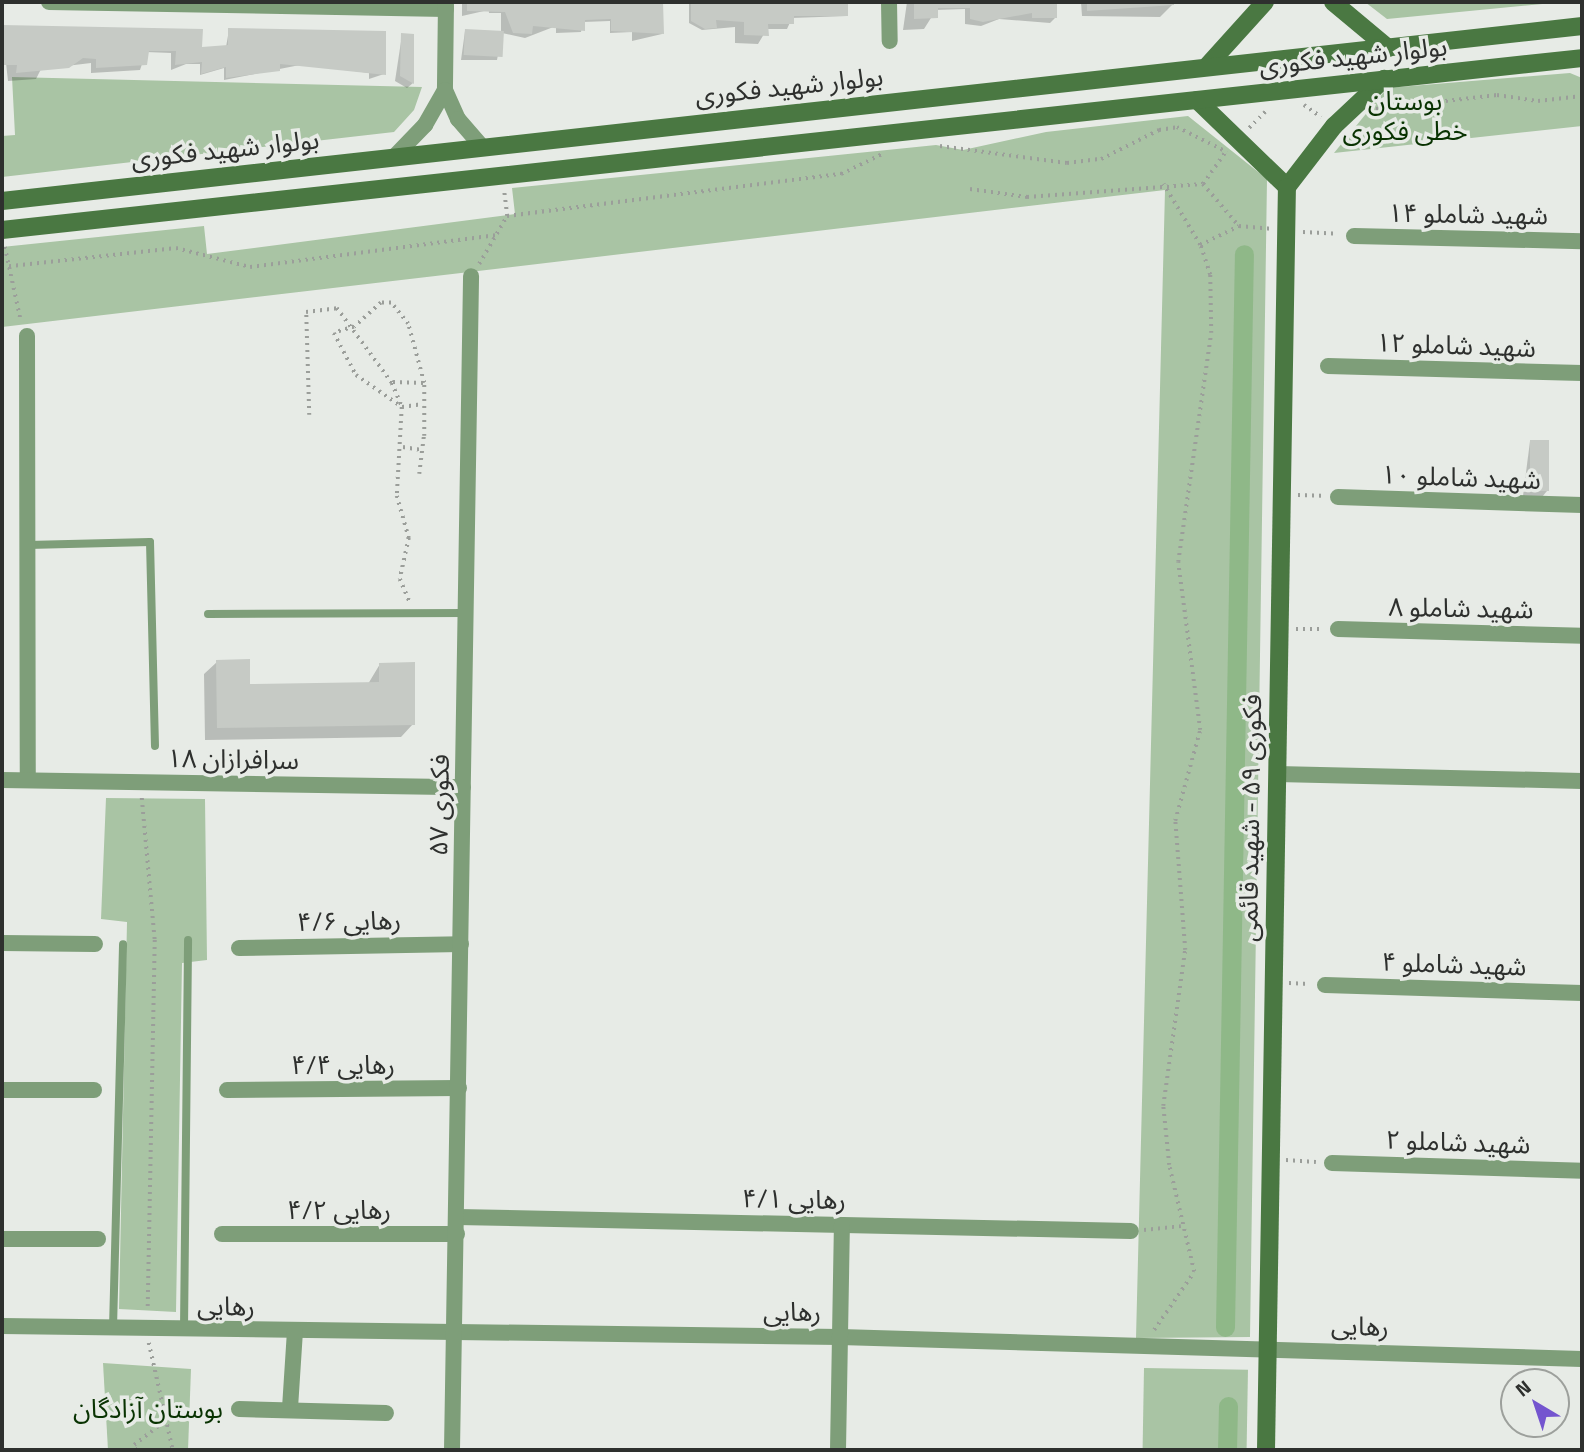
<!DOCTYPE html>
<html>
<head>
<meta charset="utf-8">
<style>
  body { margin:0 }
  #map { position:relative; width:1584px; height:1452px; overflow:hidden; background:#e7ebe6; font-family:"Titillium Web","Noto Sans Arabic",sans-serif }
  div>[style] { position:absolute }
  .green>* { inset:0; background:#a9c4a4; transform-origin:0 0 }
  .shadow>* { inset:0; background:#0003 }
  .canal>* { height:19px; margin:-9.5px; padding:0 9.5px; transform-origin:9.5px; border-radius:9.5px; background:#8fb888 }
  .building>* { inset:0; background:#c6cac5; transform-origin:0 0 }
  .path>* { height:3.5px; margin-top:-1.75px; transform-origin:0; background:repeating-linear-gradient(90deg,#9b9e9a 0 2px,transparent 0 7px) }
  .lane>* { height:8px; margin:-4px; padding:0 4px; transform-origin:4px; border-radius:4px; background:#7e9e79 }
  .street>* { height:16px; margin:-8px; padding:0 8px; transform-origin:8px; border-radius:8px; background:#7e9e79 }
  .secondary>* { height:18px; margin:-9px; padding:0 9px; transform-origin:9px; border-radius:9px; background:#4a7842 }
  span { translate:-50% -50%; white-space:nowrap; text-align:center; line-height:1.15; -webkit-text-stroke:7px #e7ebe6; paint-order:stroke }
  .street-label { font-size:26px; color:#2e302e }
  .park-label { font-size:26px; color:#093302 }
  .frame { position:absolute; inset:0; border:4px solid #2e302e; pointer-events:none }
  .north { position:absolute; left:1500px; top:1368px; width:70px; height:70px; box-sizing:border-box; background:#e7ebe6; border:2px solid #9da09c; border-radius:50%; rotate:321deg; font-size:19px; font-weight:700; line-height:28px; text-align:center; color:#2e302e }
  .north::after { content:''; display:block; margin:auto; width:24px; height:32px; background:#7455cf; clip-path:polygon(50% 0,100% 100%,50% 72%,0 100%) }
</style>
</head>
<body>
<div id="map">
  <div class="green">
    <i style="clip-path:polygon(1365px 2px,1563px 2px,1387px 19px)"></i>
    <i style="clip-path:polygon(1570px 73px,1582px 78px,1582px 126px,1334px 153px,1387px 88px)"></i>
    <i style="clip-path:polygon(12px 77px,422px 87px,414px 110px,394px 132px,2px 177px,2px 136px,15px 135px)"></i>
    <i style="clip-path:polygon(1188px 116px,1267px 179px,1250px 1337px,1136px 1338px,1165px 190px,2px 327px,2px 247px,204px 226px,207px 254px,515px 214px,512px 188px,936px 145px,963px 150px,1046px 132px)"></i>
    <i style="clip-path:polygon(106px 798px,205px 799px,207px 960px,182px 963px,176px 1312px,119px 1309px,127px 922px,101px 919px)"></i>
    <i style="clip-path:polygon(103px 1363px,191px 1369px,188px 1450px,108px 1450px)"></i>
    <i style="left:1144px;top:1368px;width:104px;height:82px;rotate:1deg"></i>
  </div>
  <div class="shadow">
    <i style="clip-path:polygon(462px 2px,484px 2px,484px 11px,462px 16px)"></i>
    <i style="clip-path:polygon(488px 2px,661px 2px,662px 34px,632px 41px,632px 32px,610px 33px,610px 21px,583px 22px,581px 32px,556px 33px,556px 26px,525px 38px,502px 33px,497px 60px,461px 60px,465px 31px,501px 32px,501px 13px,489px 13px)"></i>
    <i style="clip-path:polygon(689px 2px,846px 2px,847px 16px,792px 18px,787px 29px,767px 29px,758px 44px,735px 43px,735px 27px,702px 30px,689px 23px)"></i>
    <i style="clip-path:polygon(907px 2px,1055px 2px,1055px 18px,1050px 23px,999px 19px,981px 26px,965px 24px,965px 9px,936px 10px,924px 29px,903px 30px)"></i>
    <i style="clip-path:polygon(1081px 2px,1172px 2px,1172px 5px,1160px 17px,1082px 16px)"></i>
    <i style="clip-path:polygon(2px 27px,201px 48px,226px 47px,229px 30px,384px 74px,369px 79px,369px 73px,305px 64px,224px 80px,224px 68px,200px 75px,200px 64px,186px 64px,171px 70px,171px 53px,146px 52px,140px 70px,91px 73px,91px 63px,41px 69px,36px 79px,8px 81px)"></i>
    <i style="clip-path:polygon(402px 35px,413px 83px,407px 88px,395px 81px)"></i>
    <i style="clip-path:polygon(1530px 441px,1547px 491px,1542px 497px,1523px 496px)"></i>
    <i style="clip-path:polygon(217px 662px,248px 685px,368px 684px,380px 664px,413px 724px,401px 737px,205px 740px,204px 674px)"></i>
  </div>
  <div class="canal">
    <i style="left:1225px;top:1327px;width:1073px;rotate:-88.99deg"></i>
    <i style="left:1227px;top:1450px;width:44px;rotate:-88.7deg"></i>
  </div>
  <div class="building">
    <i style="clip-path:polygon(467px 2px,663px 2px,664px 34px,611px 31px,611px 19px,585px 20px,585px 31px,533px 26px,532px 34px,513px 33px,505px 12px,467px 11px)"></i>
    <i style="clip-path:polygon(691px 2px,848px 2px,848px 16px,794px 16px,794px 24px,768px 24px,769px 36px,744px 35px,744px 22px,716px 20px,717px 28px,705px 29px,691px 21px)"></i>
    <i style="clip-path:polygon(914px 2px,1057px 2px,1057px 18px,1032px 18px,1032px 13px,983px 22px,970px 19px,970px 8px,938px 8px,938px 18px,914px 19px)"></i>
    <i style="clip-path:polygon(1087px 2px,1174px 2px,1174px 5px,1087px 11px)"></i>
    <i style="clip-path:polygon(2px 25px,203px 29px,202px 47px,228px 45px,228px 28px,386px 31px,386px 75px,280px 64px,280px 71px,226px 78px,226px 67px,201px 74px,202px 62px,175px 65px,176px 51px,149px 51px,147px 65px,96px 68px,96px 59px,83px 58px,69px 68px,16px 73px,17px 65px,2px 65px)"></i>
    <i style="left:465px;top:29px;width:39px;height:26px;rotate:3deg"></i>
    <i style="clip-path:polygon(401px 33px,414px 34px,414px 84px,400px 76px)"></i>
    <i style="left:1530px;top:440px;width:19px;height:51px"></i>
    <i style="clip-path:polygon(250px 659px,250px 684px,379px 682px,379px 663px,415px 662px,415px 725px,217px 728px,216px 660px)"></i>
  </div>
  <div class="path">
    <i style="left:1304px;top:105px;width:21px;rotate:35deg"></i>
    <i style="left:1376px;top:109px;width:122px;rotate:-6.6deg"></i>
    <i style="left:1497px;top:95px;width:41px;rotate:8.3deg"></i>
    <i style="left:1538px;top:101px;width:44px;rotate:-6.5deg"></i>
    <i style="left:1249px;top:128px;width:24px;rotate:-45deg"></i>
    <i style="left:940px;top:146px;width:128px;rotate:7.6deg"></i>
    <i style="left:1067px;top:163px;width:34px;rotate:-7deg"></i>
    <i style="left:1101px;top:159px;width:65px;rotate:-26.6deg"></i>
    <i style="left:1159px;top:130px;width:18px;rotate:-9deg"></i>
    <i style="left:1177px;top:127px;width:56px;rotate:26.6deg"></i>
    <i style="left:1203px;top:184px;width:38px;rotate:-55deg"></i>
    <i style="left:970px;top:189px;width:58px;rotate:8deg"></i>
    <i style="left:1027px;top:197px;width:176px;rotate:-4.2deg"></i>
    <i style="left:1203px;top:184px;width:55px;rotate:49.4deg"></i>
    <i style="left:1239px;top:226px;width:32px;rotate:5deg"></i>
    <i style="left:507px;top:216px;width:337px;rotate:-7.2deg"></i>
    <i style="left:841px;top:174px;width:48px;rotate:-26deg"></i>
    <i style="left:1303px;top:232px;width:35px;rotate:3deg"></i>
    <i style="left:1200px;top:245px;width:43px;rotate:-26deg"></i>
    <i style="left:5px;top:247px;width:76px;rotate:77.8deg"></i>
    <i style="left:479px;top:264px;width:56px;rotate:-59.7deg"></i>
    <i style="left:507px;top:216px;width:24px;rotate:-97deg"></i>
    <i style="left:2px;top:267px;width:175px;rotate:-6.2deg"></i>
    <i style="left:176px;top:248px;width:76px;rotate:14.4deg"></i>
    <i style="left:250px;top:267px;width:247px;rotate:-7.4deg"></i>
    <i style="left:393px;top:382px;width:31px;rotate:2deg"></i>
    <i style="left:309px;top:415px;width:103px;rotate:-91.7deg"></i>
    <i style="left:306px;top:312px;width:31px;rotate:-7deg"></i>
    <i style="left:337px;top:308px;width:93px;rotate:53.7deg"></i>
    <i style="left:392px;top:383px;width:26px;rotate:67deg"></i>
    <i style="left:402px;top:407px;width:89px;rotate:93.2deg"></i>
    <i style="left:397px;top:496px;width:44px;rotate:74.1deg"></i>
    <i style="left:409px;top:538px;width:42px;rotate:102.4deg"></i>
    <i style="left:400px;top:579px;width:25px;rotate:67deg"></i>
    <i style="left:403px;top:447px;width:19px;rotate:9deg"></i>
    <i style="left:419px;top:474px;width:38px;rotate:-83deg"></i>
    <i style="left:424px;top:436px;width:53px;rotate:-90deg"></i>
    <i style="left:424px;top:383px;width:61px;rotate:-105.2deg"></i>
    <i style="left:408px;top:324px;width:27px;rotate:-129deg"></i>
    <i style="left:391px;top:303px;width:10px;rotate:180deg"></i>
    <i style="left:381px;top:303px;width:36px;rotate:138deg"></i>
    <i style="left:354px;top:327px;width:21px;rotate:163deg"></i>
    <i style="left:334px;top:333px;width:47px;rotate:62.4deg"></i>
    <i style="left:356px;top:375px;width:56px;rotate:34.8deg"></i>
    <i style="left:402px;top:407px;width:21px;rotate:-8deg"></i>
    <i style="left:1298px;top:495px;width:24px;rotate:2deg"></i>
    <i style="left:1296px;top:629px;width:27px"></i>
    <i style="left:142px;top:798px;width:143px;rotate:84.8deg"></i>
    <i style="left:155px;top:940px;width:371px;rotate:91.1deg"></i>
    <i style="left:1289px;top:983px;width:20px;rotate:3deg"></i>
    <i style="left:1286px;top:1160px;width:30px;rotate:4deg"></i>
    <i style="left:1144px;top:1230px;width:37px;rotate:-6deg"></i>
    <i style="left:1154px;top:1330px;width:70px;rotate:-55.4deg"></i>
    <i style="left:1194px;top:1272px;width:110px;rotate:-103.2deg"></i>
    <i style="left:1169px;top:1165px;width:59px;rotate:-95.8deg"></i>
    <i style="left:1163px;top:1106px;width:158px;rotate:-82deg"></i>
    <i style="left:1185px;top:950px;width:129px;rotate:-94.4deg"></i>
    <i style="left:1175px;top:821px;width:94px;rotate:-74.6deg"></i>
    <i style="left:1200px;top:730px;width:169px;rotate:-97.5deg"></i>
    <i style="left:1178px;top:562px;width:231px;rotate:-81.8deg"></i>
    <i style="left:1211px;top:333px;width:58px;rotate:-91deg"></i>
    <i style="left:1210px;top:275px;width:32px;rotate:-108deg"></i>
    <i style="left:1200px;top:245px;width:71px;rotate:-121.2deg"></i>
    <i style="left:149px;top:1343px;width:110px;rotate:77.4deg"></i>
    <i style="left:135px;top:1450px;width:5px;rotate:-101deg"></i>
    <i style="left:134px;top:1445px;width:39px;rotate:-38deg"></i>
  </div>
  <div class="lane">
    <i style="left:28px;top:545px;width:122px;rotate:-1.4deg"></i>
    <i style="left:150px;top:542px;width:204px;rotate:88.6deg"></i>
    <i style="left:208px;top:614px;width:258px;rotate:-0.2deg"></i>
    <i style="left:113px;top:1328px;width:384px;rotate:-88.5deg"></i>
    <i style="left:184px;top:1329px;width:389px;rotate:-89.4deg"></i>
  </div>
  <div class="street">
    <i style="left:49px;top:2px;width:397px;rotate:1deg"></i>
    <i style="left:446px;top:2px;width:88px;rotate:90.7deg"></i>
    <i style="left:445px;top:90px;width:32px;rotate:66deg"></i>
    <i style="left:458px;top:119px;width:37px;rotate:49deg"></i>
    <i style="left:889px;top:2px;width:39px;rotate:89deg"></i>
    <i style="left:394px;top:157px;width:45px;rotate:-45.9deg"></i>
    <i style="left:425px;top:125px;width:40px;rotate:-60.3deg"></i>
    <i style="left:1354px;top:236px;width:228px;rotate:1.3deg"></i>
    <i style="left:27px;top:336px;width:444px;rotate:89.9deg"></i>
    <i style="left:1328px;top:366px;width:254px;rotate:1.6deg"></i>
    <i style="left:1338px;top:497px;width:244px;rotate:1.9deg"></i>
    <i style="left:1338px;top:629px;width:244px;rotate:1.6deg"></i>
    <i style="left:1277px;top:774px;width:305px;rotate:1.3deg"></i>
    <i style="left:2px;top:780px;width:461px;rotate:0.9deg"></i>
    <i style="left:2px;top:943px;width:93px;rotate:0.6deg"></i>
    <i style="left:239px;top:948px;width:222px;rotate:-1deg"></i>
    <i style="left:1325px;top:985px;width:257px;rotate:1.8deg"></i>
    <i style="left:2px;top:1090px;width:92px"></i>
    <i style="left:227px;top:1090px;width:232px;rotate:-0.5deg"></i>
    <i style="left:1332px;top:1163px;width:250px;rotate:1.8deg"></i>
    <i style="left:457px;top:1217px;width:674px;rotate:1.19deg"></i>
    <i style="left:222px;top:1234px;width:235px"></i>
    <i style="left:2px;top:1239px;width:96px"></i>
    <i style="left:2px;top:1326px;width:838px;rotate:0.75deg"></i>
    <i style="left:840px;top:1337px;width:742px;rotate:1.7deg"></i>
    <i style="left:290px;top:1408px;width:77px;rotate:-86.3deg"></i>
    <i style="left:239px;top:1409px;width:147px;rotate:1.6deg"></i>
    <i style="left:452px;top:1450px;width:1174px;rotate:-89.07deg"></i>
    <i style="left:838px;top:1450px;width:225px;rotate:-89deg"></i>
  </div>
  <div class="secondary">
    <i style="left:1333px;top:2px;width:72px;rotate:39.9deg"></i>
    <i style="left:1208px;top:65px;width:85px;rotate:-47.9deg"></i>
    <i style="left:1197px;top:100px;width:125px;rotate:44deg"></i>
    <i style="left:1287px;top:187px;width:77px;rotate:-52.4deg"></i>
    <i style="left:1334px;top:126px;width:69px;rotate:-43.2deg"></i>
    <i style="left:2px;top:201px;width:1590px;rotate:-6.32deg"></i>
    <i style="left:2px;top:230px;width:1589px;rotate:-6.21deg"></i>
    <i style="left:1266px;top:1450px;width:1263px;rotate:-89.05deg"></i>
  </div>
  <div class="street-label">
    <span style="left:1353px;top:56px;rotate:-6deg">بولوار شهید فکوری</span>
    <span style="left:789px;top:86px;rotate:-6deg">بولوار شهید فکوری</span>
    <span style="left:225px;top:149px;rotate:-6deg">بولوار شهید فکوری</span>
    <span style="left:1468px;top:214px;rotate:1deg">شهید شاملو ۱۴</span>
    <span style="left:1456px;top:345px;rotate:2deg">شهید شاملو ۱۲</span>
    <span style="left:1461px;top:477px;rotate:2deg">شهید شاملو ۱۰</span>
    <span style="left:1461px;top:608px;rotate:1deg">شهید شاملو ۸</span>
    <span style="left:233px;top:759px;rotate:1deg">سرافرازان ۱۸</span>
    <span style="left:439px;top:805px;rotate:-89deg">فکوری ۵۷</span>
    <span style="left:1250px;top:818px;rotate:-89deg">فکوری ۵۹ - شهید قائمی</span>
    <span style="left:349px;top:921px;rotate:-1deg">رهایی ۴/۶</span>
    <span style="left:1454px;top:964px;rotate:2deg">شهید شاملو ۴</span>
    <span style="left:343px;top:1065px">رهایی ۴/۴</span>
    <span style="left:1458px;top:1142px;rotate:2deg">شهید شاملو ۲</span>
    <span style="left:794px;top:1199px;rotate:1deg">رهایی ۴/۱</span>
    <span style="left:339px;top:1210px">رهایی ۴/۲</span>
    <span style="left:226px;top:1306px;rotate:1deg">رهایی</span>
    <span style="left:792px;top:1312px">رهایی</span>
    <span style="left:1360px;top:1326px;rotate:2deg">رهایی</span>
  </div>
  <div class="park-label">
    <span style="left:1405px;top:116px">بوستان<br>خطی فکوری</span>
    <span style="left:148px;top:1409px">بوستان آزادگان</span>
  </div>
  <div class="frame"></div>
  <div class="north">N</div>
</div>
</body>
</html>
